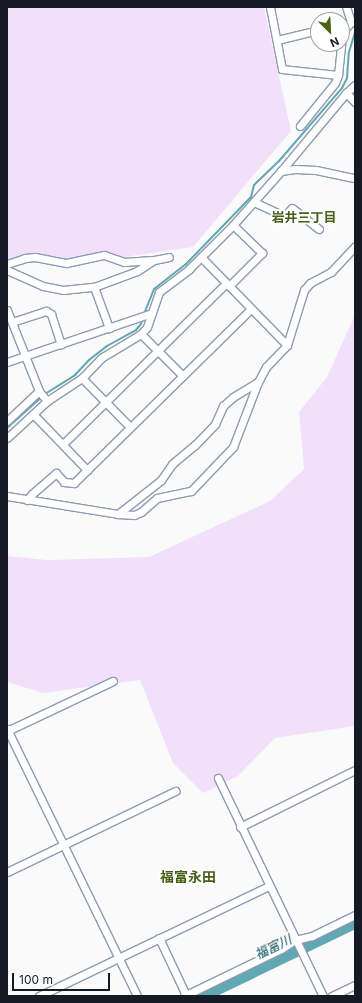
<!DOCTYPE html>
<html>
<head>
<meta charset="utf-8">
<style>
  body { margin:0 }
  #map { position:relative; width:362px; height:1003px; overflow:hidden; background:#fafafa; font-family:Inter,"Noto Sans JP",sans-serif }
  div>[style] { position:absolute }
  .green>* { inset:0; background:#f2e0fa }
  .stream>* { height:2px; margin:-1px; padding:0 1px; transform-origin:1px; border-radius:1px; background:#60a8b2 }
  .river>* { height:12px; margin:-6px; padding:0 6px; transform-origin:6px; border-radius:6px; background:#60a8b2 }
  .roads { filter:drop-shadow(1px 0 #8d9bb3) drop-shadow(-1px 0 #8d9bb3) drop-shadow(0 1px #8d9bb3) drop-shadow(0 -1px #8d9bb3) }
  .minor>* { height:7px; margin:-3.5px; padding:0 3.5px; transform-origin:3.5px; border-radius:3.5px; background:#fff }
  span { translate:-50% -50%; white-space:nowrap; text-align:center; line-height:1.15; -webkit-text-stroke:3.5px #fff; paint-order:stroke }
  .neighbourhood-label { font-size:13px; color:#475e16; font-weight:700 }
  .water-label { font-size:13px; color:#074b52; font-style:italic }
  .quarter-label { font-size:14px; color:#475e16; font-weight:700 }
  .frame { position:absolute; inset:0; border:8px solid #151b24; pointer-events:none }
  .north { position:absolute; left:310px; top:12px; width:40px; height:40px; box-sizing:border-box; background:#fff; border:1px solid #a1a4a7; border-radius:50%; rotate:156deg; font-size:11px; font-weight:700; line-height:16px; text-align:center; color:#151b24 }
  .north::after { content:''; display:block; margin:auto; width:14px; height:18px; background:#4a6311; clip-path:polygon(50% 0,100% 100%,50% 72%,0 100%) }
  .scale { position:absolute; left:12px; top:973px; width:98px; height:18px; box-sizing:border-box; border:2px solid #151b24; border-top:0; padding-left:5px; font-size:12px; line-height:14px; white-space:nowrap; color:#151b24; -webkit-text-stroke:3px #fff; paint-order:stroke }
</style>
</head>
<body>
<div id="map">
  <div class="green">
    <i style="clip-path:polygon(7px 7px,264px 7px,291px 131px,193px 247px,90px 262px,7px 259px)"></i>
    <i style="clip-path:polygon(355px 315px,355px 726px,275px 738px,238px 776px,203px 793px,173px 763px,140px 680px,43px 693px,7px 682px,7px 556px,47px 560px,149px 557px,270px 501px,304px 469px,299px 412px,327px 377px)"></i>
  </div>
  <div class="stream">
    <i style="left:144px;top:314px;width:27px;rotate:-68deg"></i>
    <i style="left:154px;top:289px;width:41px;rotate:-38deg"></i>
    <i style="left:186px;top:264px;width:93px;rotate:-45.9deg"></i>
    <i style="left:251px;top:197px;width:12px;rotate:-76deg"></i>
    <i style="left:254px;top:185px;width:35px;rotate:-44deg"></i>
    <i style="left:279px;top:161px;width:96px;rotate:-49.2deg"></i>
    <i style="left:342px;top:88px;width:11px;rotate:-63deg"></i>
    <i style="left:347px;top:78px;width:26px;rotate:-86deg"></i>
    <i style="left:349px;top:52px;width:21px;rotate:-73deg"></i>
    <i style="left:7px;top:428px;width:51px;rotate:-41.8deg"></i>
    <i style="left:45px;top:394px;width:36px;rotate:-32deg"></i>
    <i style="left:75px;top:375px;width:21px;rotate:-47deg"></i>
    <i style="left:89px;top:360px;width:23px;rotate:-38deg"></i>
    <i style="left:107px;top:346px;width:33px;rotate:-29deg"></i>
    <i style="left:136px;top:330px;width:8px;rotate:-50deg"></i>
    <i style="left:141px;top:324px;width:6px;rotate:-72deg"></i>
  </div>
  <div class="river">
    <i style="left:203px;top:996px;width:169px;rotate:-25.7deg"></i>
  </div>
  <div class="roads">
    <div class="minor">
      <i style="left:270px;top:7px;width:63px;rotate:79deg"></i>
      <i style="left:282px;top:69px;width:56px;rotate:6.1deg"></i>
      <i style="left:342px;top:38px;width:7px;rotate:-82deg"></i>
      <i style="left:343px;top:31px;width:12px;rotate:-48deg"></i>
      <i style="left:351px;top:22px;width:16px;rotate:-108deg"></i>
      <i style="left:277px;top:40px;width:42px;rotate:-13.7deg"></i>
      <i style="left:346px;top:93px;width:13px;rotate:45deg"></i>
      <i style="left:300px;top:126px;width:55px;rotate:-50.9deg"></i>
      <i style="left:335px;top:83px;width:9px;rotate:-69deg"></i>
      <i style="left:338px;top:75px;width:31px;rotate:-84deg"></i>
      <i style="left:281px;top:171px;width:14px;rotate:-8deg"></i>
      <i style="left:295px;top:169px;width:21px;rotate:3deg"></i>
      <i style="left:316px;top:170px;width:40px;rotate:12deg"></i>
      <i style="left:254px;top:202px;width:33px;rotate:25deg"></i>
      <i style="left:284px;top:216px;width:11px;rotate:-45deg"></i>
      <i style="left:292px;top:208px;width:34px;rotate:38deg"></i>
      <i style="left:201px;top:257px;width:123px;rotate:45.7deg"></i>
      <i style="left:7px;top:264px;width:19px;rotate:-18deg"></i>
      <i style="left:25px;top:258px;width:10px;rotate:-6deg"></i>
      <i style="left:35px;top:257px;width:32px;rotate:11deg"></i>
      <i style="left:66px;top:263px;width:39px;rotate:-12deg"></i>
      <i style="left:104px;top:255px;width:21px;rotate:19deg"></i>
      <i style="left:124px;top:262px;width:28px;rotate:-4deg"></i>
      <i style="left:7px;top:270px;width:39px;rotate:24deg"></i>
      <i style="left:43px;top:286px;width:20px;rotate:11deg"></i>
      <i style="left:63px;top:290px;width:31px;rotate:-6deg"></i>
      <i style="left:94px;top:287px;width:46px;rotate:-20.4deg"></i>
      <i style="left:137px;top:271px;width:20px;rotate:-33deg"></i>
      <i style="left:154px;top:260px;width:15px;rotate:-11deg"></i>
      <i style="left:229px;top:286px;width:47px;rotate:-45deg"></i>
      <i style="left:262px;top:253px;width:40px;rotate:-136deg"></i>
      <i style="left:94px;top:287px;width:44px;rotate:69.9deg"></i>
      <i style="left:7px;top:310px;width:87px;rotate:68.4deg"></i>
      <i style="left:39px;top:391px;width:13px;rotate:51deg"></i>
      <i style="left:12px;top:322px;width:36px;rotate:-18deg"></i>
      <i style="left:46px;top:311px;width:6px;rotate:31deg"></i>
      <i style="left:51px;top:314px;width:32px;rotate:72deg"></i>
      <i style="left:141px;top:334px;width:59px;rotate:45deg"></i>
      <i style="left:7px;top:362px;width:153px;rotate:-18.7deg"></i>
      <i style="left:82px;top:378px;width:69px;rotate:45.6deg"></i>
      <i style="left:33px;top:414px;width:78px;rotate:46deg"></i>
      <i style="left:87px;top:470px;width:230px;rotate:-44.5deg"></i>
      <i style="left:7px;top:421px;width:44px;rotate:-43.2deg"></i>
      <i style="left:7px;top:438px;width:54px;rotate:-42.8deg"></i>
      <i style="left:47px;top:401px;width:42px;rotate:-33.3deg"></i>
      <i style="left:82px;top:378px;width:28px;rotate:-46deg"></i>
      <i style="left:101px;top:358px;width:47px;rotate:-31deg"></i>
      <i style="left:141px;top:334px;width:9px;rotate:-49deg"></i>
      <i style="left:147px;top:327px;width:37px;rotate:-71deg"></i>
      <i style="left:159px;top:292px;width:38px;rotate:-37deg"></i>
      <i style="left:189px;top:269px;width:62px;rotate:-45deg"></i>
      <i style="left:233px;top:225px;width:72px;rotate:-48.4deg"></i>
      <i style="left:281px;top:171px;width:102px;rotate:-50.2deg"></i>
      <i style="left:346px;top:93px;width:12px;rotate:-42deg"></i>
      <i style="left:63px;top:444px;width:229px;rotate:-44.6deg"></i>
      <i style="left:7px;top:496px;width:112px;rotate:9.2deg"></i>
      <i style="left:118px;top:514px;width:55px;rotate:-38.3deg"></i>
      <i style="left:161px;top:480px;width:19px;rotate:-55deg"></i>
      <i style="left:172px;top:464px;width:30px;rotate:-40deg"></i>
      <i style="left:195px;top:445px;width:29px;rotate:-46deg"></i>
      <i style="left:215px;top:424px;width:20px;rotate:-66deg"></i>
      <i style="left:223px;top:406px;width:13px;rotate:-42deg"></i>
      <i style="left:233px;top:397px;width:29px;rotate:-31deg"></i>
      <i style="left:258px;top:382px;width:17px;rotate:-62deg"></i>
      <i style="left:266px;top:367px;width:30px;rotate:-46deg"></i>
      <i style="left:287px;top:345px;width:58px;rotate:-72.8deg"></i>
      <i style="left:304px;top:290px;width:9px;rotate:-49deg"></i>
      <i style="left:310px;top:283px;width:24px;rotate:-28deg"></i>
      <i style="left:331px;top:272px;width:35px;rotate:-47deg"></i>
      <i style="left:27px;top:500px;width:8px;rotate:-50deg"></i>
      <i style="left:32px;top:494px;width:32px;rotate:-41deg"></i>
      <i style="left:56px;top:473px;width:12px;rotate:48deg"></i>
      <i style="left:64px;top:482px;width:10px;rotate:6deg"></i>
      <i style="left:74px;top:483px;width:18px;rotate:-45deg"></i>
      <i style="left:118px;top:514px;width:16px;rotate:4deg"></i>
      <i style="left:134px;top:515px;width:8px;rotate:-23deg"></i>
      <i style="left:141px;top:512px;width:21px;rotate:-41deg"></i>
      <i style="left:157px;top:498px;width:35px;rotate:-12deg"></i>
      <i style="left:191px;top:491px;width:61px;rotate:-46.3deg"></i>
      <i style="left:233px;top:447px;width:70px;rotate:-69deg"></i>
      <i style="left:7px;top:729px;width:297px;rotate:64deg"></i>
      <i style="left:7px;top:731px;width:117px;rotate:-25.3deg"></i>
      <i style="left:218px;top:778px;width:242px;rotate:64.3deg"></i>
      <i style="left:240px;top:827px;width:128px;rotate:-26.4deg"></i>
      <i style="left:7px;top:872px;width:187px;rotate:-25.7deg"></i>
      <i style="left:159px;top:938px;width:63px;rotate:64.7deg"></i>
      <i style="left:39px;top:996px;width:255px;rotate:-25.6deg"></i>
      <i style="left:184px;top:996px;width:108px;rotate:-25.9deg"></i>
      <i style="left:281px;top:949px;width:17px;rotate:-33deg"></i>
      <i style="left:295px;top:940px;width:17px;rotate:-13deg"></i>
      <i style="left:312px;top:936px;width:48px;rotate:-26deg"></i>
      <i style="left:332px;top:996px;width:25px;rotate:-26deg"></i>
    </div>
  </div>
  <div class="neighbourhood-label">
    <span style="left:304px;top:217px">岩井三丁目</span>
  </div>
  <div class="water-label">
    <span style="left:273px;top:947px;rotate:-26deg">福富川</span>
  </div>
  <div class="quarter-label">
    <span style="left:188px;top:877px">福富永田</span>
  </div>
  <div class="frame"></div>
  <div class="north">N</div>
  <div class="scale">100 m</div>
</div>
</body>
</html>
